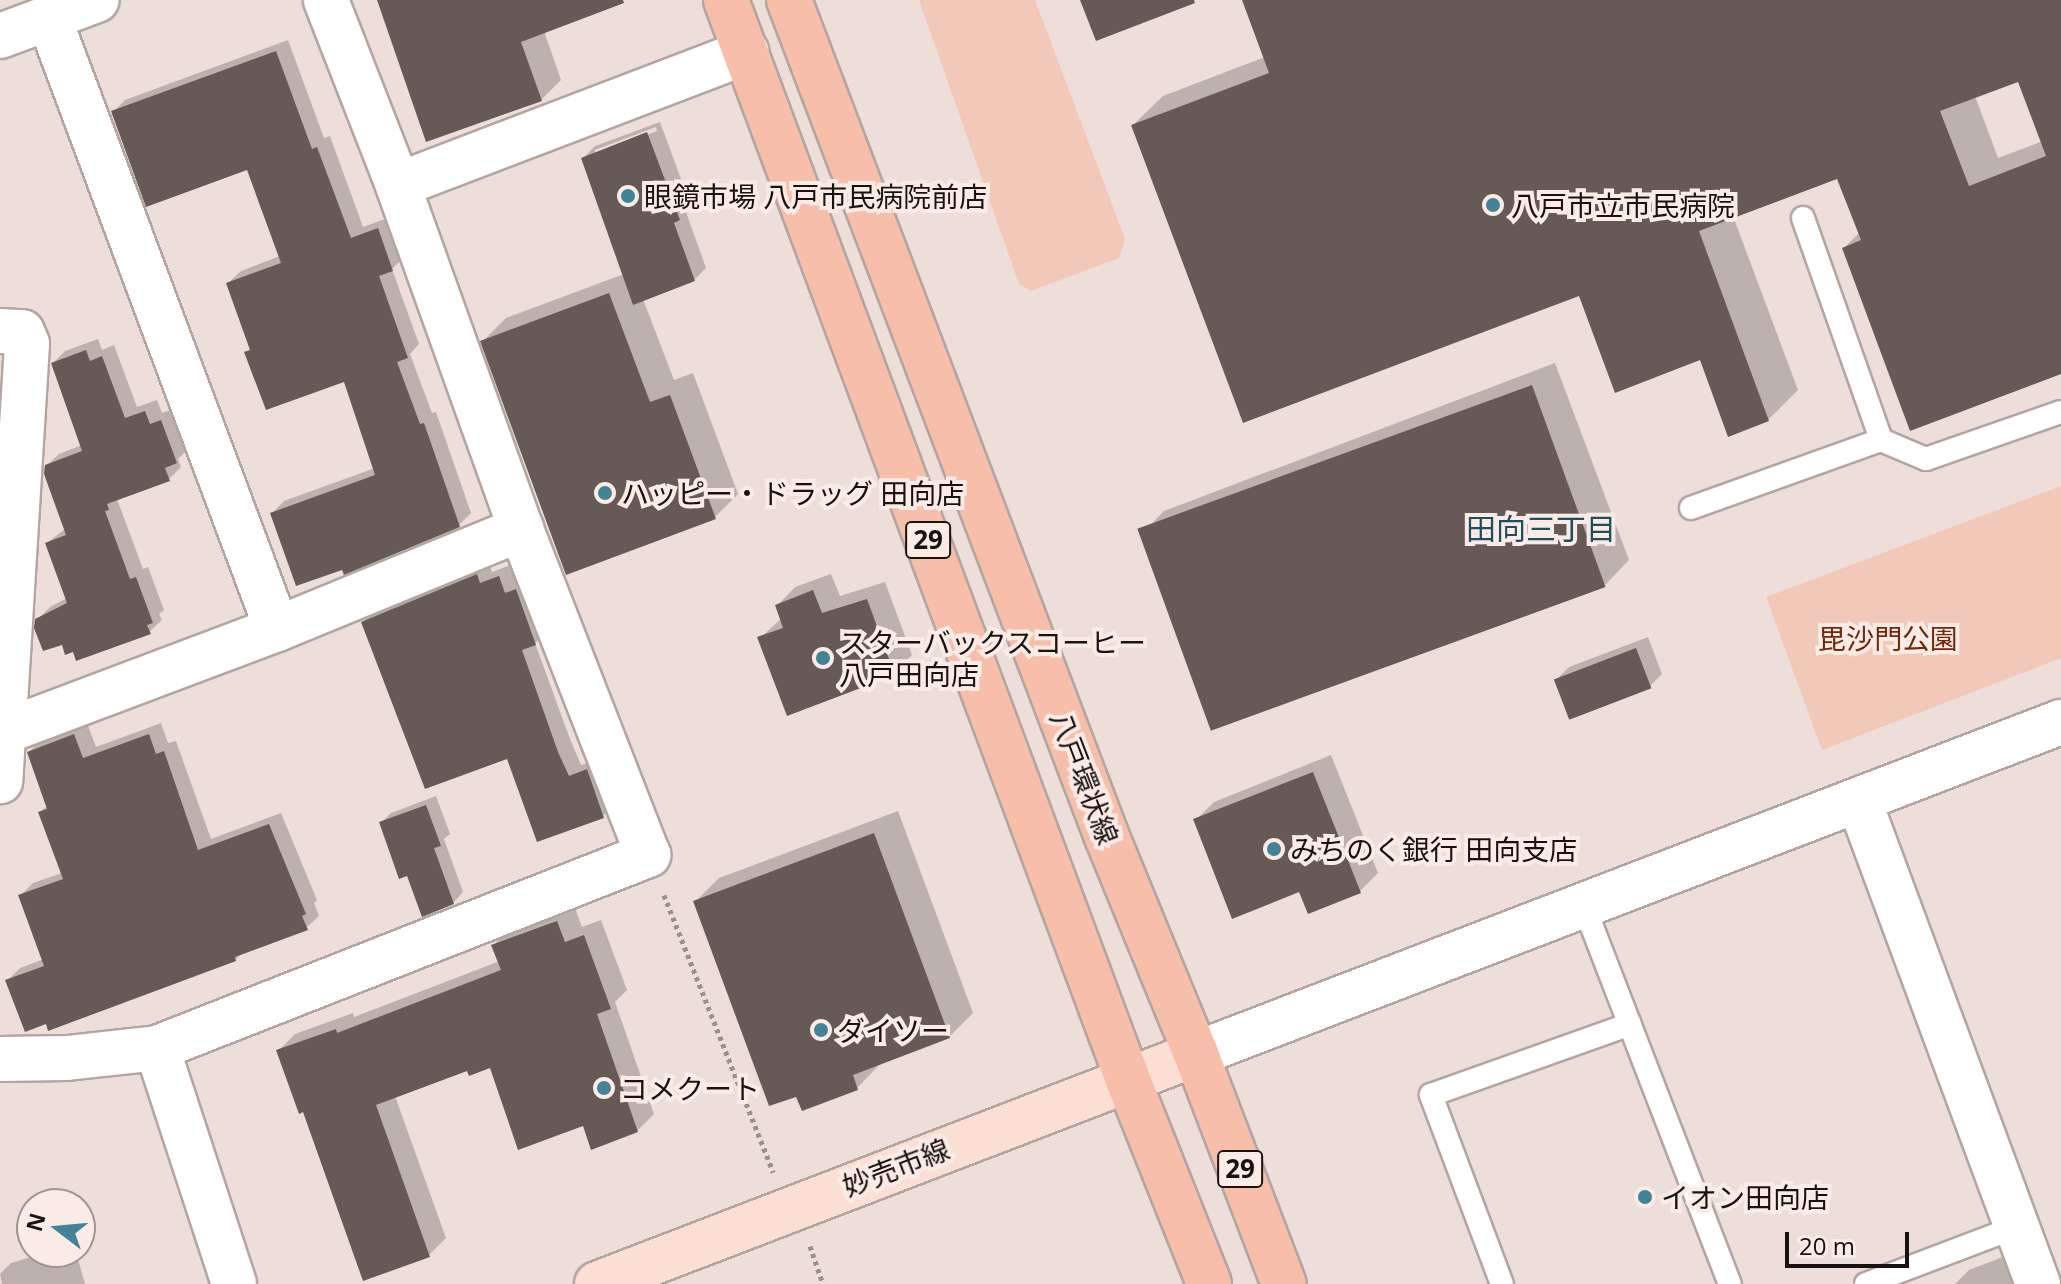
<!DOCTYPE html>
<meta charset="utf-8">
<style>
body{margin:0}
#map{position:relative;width:2061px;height:1284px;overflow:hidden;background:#edded9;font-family:"Open Sans","Noto Sans JP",sans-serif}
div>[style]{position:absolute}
.green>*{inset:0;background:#f2c8b9}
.shadow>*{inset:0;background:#0003}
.building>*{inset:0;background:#675a56;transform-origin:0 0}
.path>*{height:5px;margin-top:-2.5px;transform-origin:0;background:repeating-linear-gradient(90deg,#9a8f8b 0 4px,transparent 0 8px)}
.roads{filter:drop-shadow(2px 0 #b3a5a0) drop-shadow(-2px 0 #b3a5a0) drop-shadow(0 2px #b3a5a0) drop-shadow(0 -2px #b3a5a0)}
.service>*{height:22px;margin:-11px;padding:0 11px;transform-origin:11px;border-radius:11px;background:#fff}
.minor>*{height:44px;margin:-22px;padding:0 22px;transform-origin:22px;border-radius:22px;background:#fff}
.tertiary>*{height:44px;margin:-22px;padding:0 22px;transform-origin:22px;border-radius:22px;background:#fff}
.secondary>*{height:44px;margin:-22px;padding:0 22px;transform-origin:22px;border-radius:22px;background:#fbdfd5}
.primary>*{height:44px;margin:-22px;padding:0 22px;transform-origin:22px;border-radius:22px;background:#f7bfaa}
.dots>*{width:22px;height:22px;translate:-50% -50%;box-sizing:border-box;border:4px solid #faebe6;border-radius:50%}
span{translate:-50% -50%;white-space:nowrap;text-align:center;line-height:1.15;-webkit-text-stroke:8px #faebe6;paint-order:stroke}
.shield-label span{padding:2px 6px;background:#faebe6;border:2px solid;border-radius:6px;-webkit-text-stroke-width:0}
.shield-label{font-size:26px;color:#181311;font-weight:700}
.poi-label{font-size:28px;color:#181311}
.left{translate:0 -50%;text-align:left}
.park-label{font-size:28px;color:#712908}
.street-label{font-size:28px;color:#181311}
.neighbourhood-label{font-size:30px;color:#1c505f}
.north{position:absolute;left:16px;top:1188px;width:80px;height:80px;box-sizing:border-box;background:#faebe6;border:2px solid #a09591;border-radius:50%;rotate:286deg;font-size:22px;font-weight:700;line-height:32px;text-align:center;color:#181311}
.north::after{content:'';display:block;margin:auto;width:28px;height:36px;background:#438397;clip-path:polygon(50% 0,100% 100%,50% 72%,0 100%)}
.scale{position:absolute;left:1785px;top:1232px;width:124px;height:36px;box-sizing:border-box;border:4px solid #181311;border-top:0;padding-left:10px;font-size:24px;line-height:28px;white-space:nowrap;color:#181311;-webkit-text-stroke:6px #faebe6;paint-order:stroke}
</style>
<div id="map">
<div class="green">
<i style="clip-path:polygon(919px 0,1035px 0,1125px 239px,1119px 258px,1031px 291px,1019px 284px)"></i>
<i style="clip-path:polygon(2061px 486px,2061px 658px,1822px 750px,1766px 597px)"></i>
</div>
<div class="shadow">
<i style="clip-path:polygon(379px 0,614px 0,544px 31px,561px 80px,541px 100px)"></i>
<i style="clip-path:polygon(evenodd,1244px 0,2061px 0,2061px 372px,1844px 248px,1860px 232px,1838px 176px,1733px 216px,1798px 390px,1768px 420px,1701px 358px,1580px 293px,1133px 125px,1163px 96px,1265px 57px,1244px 0,2020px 80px,2043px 141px,1998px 158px,1975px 96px,2020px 80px)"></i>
<i style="clip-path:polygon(288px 40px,324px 138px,330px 136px,363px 227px,390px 217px,404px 257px,392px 269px,419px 344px,410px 354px,432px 413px,436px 412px,471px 513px,459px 525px,272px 513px,284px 501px,375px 468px,345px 379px,247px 352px,251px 348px,228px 283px,241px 271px,280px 256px,249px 167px,113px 112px,125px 100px)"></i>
<i style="clip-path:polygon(evenodd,660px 122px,691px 206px,686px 212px,706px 268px,694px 280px,643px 299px,674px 380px,693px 373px,738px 494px,715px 517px,483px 341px,506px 318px,624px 274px,583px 158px,595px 146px,660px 122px,656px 127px,657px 131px,595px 155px,595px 150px,656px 127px)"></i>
<i style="clip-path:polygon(98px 339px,102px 350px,114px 345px,137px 407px,157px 400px,162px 413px,173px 409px,188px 449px,178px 459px,181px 467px,169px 479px,117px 499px,143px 569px,148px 567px,164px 610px,159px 614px,162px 620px,149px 632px,74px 650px,37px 620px,50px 607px,67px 598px,47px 543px,66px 528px,46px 466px,59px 454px,82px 445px,53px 363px,65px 351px)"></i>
<i style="clip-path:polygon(1555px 363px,1629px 560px,1606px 584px,1141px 535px,1164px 511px)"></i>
<i style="clip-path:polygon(489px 563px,492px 572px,511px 565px,517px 582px,528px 578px,548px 631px,535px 643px,570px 739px,581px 765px,600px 759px,616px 804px,603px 816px,538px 840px,508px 756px,398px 719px,363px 622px,375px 610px)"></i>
<i style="clip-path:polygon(831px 574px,840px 596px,885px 582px,912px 655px,894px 673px,760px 638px,782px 618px,777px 606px,795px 587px)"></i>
<i style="clip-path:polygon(1648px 637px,1662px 674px,1650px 686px,1557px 679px,1569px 667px)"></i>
<i style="clip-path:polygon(87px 723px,96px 747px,161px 723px,168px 743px,176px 741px,211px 839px,281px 813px,317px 900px,314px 903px,319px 916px,306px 928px,243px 952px,235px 960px,47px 1022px,8px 980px,20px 968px,44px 959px,21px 895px,33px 883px,62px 873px,40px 812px,48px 805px,29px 752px,41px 740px)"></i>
<i style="clip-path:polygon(1331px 755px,1378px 873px,1360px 891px,1300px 890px,1196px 820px,1214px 802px)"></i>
<i style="clip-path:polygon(436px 796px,450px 834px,444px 839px,463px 892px,453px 903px,408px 874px,381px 823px,391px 813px)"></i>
<i style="clip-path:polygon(898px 811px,973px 1013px,949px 1037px,880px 1064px,857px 1088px,696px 901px,719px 878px)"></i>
<i style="clip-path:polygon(574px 905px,582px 927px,601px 920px,627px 990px,615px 1002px,654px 1114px,637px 1131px,584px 1124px,491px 1065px,468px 1069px,395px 1096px,446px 1238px,429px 1255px,305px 1110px,278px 1051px,295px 1034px,353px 1013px,354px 1017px,500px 961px,494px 945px,510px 928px)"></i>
<i style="clip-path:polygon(2026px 1248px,2040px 1284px,1955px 1284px,1969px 1270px)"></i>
<i style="clip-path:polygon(48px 1252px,76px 1252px,85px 1284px,2px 1284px,0 1274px,11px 1263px)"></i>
</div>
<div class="building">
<i style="clip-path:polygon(377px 0,623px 0,624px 3px,521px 42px,542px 101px,426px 142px)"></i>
<i style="clip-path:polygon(1080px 0,1194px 0,1195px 3px,1096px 41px)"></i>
<i style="clip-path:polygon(evenodd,1242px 0,2061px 0,2061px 374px,1910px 431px,1842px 248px,1861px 240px,1837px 179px,1699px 231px,1769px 421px,1728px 437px,1700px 360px,1615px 393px,1579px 296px,1243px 423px,1131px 125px,1269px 73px,1242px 0,2018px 82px,2046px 156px,1969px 186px,1940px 111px,2018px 82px)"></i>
<i style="clip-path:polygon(276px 51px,312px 149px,317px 147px,351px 238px,378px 228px,393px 271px,379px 276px,408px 358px,397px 362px,420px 424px,424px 423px,460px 527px,344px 575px,342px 570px,296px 586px,270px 513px,375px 475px,344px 382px,266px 410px,244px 352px,250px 350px,226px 283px,281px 263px,247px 170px,146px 207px,111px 111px)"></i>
<i style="clip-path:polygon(647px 132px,680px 220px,674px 223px,695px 281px,633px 305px,581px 158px)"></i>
<i style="clip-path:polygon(609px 293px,650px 402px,670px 395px,716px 519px,566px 575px,480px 341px)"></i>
<i style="clip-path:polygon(86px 350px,90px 361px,102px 356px,125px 418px,145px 411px,150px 424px,161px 420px,177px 463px,165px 468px,170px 481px,107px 504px,109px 510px,105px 511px,130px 579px,136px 577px,153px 623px,147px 625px,151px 634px,76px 661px,73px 652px,65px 655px,62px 645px,43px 651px,34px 628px,35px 619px,67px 603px,45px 543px,66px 535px,44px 474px,45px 465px,82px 451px,51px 363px)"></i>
<i style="left:1532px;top:385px;width:215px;height:420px;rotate:70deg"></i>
<i style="clip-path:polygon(477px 574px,480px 583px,499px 576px,505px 593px,516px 589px,536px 645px,522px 650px,558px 752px,569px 776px,587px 769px,604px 818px,537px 842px,507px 759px,425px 789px,361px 622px)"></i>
<i style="clip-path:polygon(813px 590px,822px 613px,867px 599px,895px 675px,787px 716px,757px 637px,783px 628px,775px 605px)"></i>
<i style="left:1636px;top:648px;width:43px;height:88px;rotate:69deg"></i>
<i style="clip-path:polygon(74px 734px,83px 758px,149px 734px,156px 754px,164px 751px,198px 850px,269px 824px,306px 914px,302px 916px,308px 930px,235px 957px,236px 961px,48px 1031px,46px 1024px,25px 1032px,5px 980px,44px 966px,18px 895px,63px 879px,38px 812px,47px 809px,27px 752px)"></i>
<i style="clip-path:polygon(1313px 772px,1361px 893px,1308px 914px,1299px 892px,1232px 919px,1193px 819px)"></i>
<i style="clip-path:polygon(426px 805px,441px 846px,434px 848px,454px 904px,422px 917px,407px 876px,399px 879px,379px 822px)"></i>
<i style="clip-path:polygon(874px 833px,950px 1038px,853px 1075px,858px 1090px,802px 1111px,796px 1097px,769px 1106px,693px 901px)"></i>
<i style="clip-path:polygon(557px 921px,565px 942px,584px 935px,611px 1009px,597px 1014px,638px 1132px,591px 1150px,583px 1126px,518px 1150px,490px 1068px,469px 1076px,467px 1071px,376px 1105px,430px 1257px,363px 1281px,303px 1112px,299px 1114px,276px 1050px,336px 1029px,337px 1033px,501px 970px,491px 945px)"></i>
</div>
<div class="path">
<i style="left:664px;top:895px;width:298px;rotate:68.5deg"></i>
<i style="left:810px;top:1246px;width:40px;rotate:71.1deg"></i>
</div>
<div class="roads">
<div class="service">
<i style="left:1803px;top:218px;width:235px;rotate:70.6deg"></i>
<i style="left:1881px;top:440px;width:49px;rotate:22.9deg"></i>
<i style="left:1926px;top:459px;width:143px;rotate:-19.2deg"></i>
<i style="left:1691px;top:508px;width:202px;rotate:-19.7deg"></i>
<i style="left:1584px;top:906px;width:405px;rotate:68.9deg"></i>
<i style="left:1502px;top:1284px;width:202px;rotate:-110.6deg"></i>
<i style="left:1431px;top:1095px;width:211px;rotate:-19.6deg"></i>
<i style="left:1866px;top:1284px;width:160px;rotate:-20.8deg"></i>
</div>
<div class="minor">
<i style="left:49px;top:18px;width:652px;rotate:69.54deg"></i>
<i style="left:0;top:36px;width:103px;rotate:-20.4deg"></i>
<i style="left:398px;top:185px;width:373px;rotate:-20.9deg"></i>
<i style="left:0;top:331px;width:22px;rotate:3deg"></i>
<i style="left:22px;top:332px;width:13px;rotate:67deg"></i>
<i style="left:27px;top:344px;width:438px;rotate:93.5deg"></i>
<i style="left:3px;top:732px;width:293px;rotate:-20.6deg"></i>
<i style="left:277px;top:629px;width:264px;rotate:-22.3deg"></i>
<i style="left:1859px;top:801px;width:515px;rotate:69.67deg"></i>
<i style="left:157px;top:1048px;width:248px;rotate:71.9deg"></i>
<i style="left:0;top:1059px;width:67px;rotate:-0.9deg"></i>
<i style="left:67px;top:1058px;width:91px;rotate:-6.3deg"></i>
<i style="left:157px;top:1048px;width:528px;rotate:-21.46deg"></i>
<i style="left:648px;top:855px;width:350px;rotate:-111.3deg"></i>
<i style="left:521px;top:529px;width:365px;rotate:-109.7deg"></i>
<i style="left:398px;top:185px;width:199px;rotate:-111.3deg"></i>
</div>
<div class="tertiary">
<i style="left:1196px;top:1054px;width:927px;rotate:-21deg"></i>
</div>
<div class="secondary">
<i style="left:597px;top:1284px;width:642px;rotate:-21.01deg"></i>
</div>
<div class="primary">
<i style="left:726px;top:0;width:1152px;rotate:69.58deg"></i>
<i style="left:1128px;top:1080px;width:219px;rotate:68.3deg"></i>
<i style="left:789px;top:0;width:895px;rotate:69.2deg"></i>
<i style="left:1107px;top:837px;width:235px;rotate:67.7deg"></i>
<i style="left:1196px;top:1054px;width:246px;rotate:69.1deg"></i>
</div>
</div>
<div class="dots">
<i style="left:628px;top:196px;background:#438397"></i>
<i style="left:1493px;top:205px;background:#438397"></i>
<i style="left:605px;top:493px;background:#438397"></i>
<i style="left:823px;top:658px;background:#438397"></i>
<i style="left:1274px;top:849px;background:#438397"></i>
<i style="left:821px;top:1030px;background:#438397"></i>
<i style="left:604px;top:1088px;background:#438397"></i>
<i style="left:1645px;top:1197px;background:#438397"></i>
</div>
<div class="shield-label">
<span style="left:928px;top:540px">29</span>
<span style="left:1240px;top:1169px">29</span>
</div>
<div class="poi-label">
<span class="left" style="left:644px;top:196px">眼鏡市場 八戸市民病院前店</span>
<span class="left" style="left:1511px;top:205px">八戸市立市民病院</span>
<span class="left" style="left:621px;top:493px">ハッピー・ドラッグ 田向店</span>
<span class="left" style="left:839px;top:658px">スターバックスコーヒー<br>八戸田向店</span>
<span class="left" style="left:1290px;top:849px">みちのく銀行 田向支店</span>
<span class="left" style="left:837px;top:1030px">ダイソー</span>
<span class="left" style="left:620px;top:1088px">コメクート</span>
<span class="left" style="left:1661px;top:1197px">イオン田向店</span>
</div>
<div class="park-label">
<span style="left:1888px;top:638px">毘沙門公園</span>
</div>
<div class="street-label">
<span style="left:1085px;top:778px;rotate:69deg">八戸環状線</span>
<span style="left:896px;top:1167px;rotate:-21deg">妙売市線</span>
</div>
<div class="neighbourhood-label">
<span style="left:1541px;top:529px">田向三丁目</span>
</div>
<div class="north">N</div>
<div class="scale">20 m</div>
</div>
